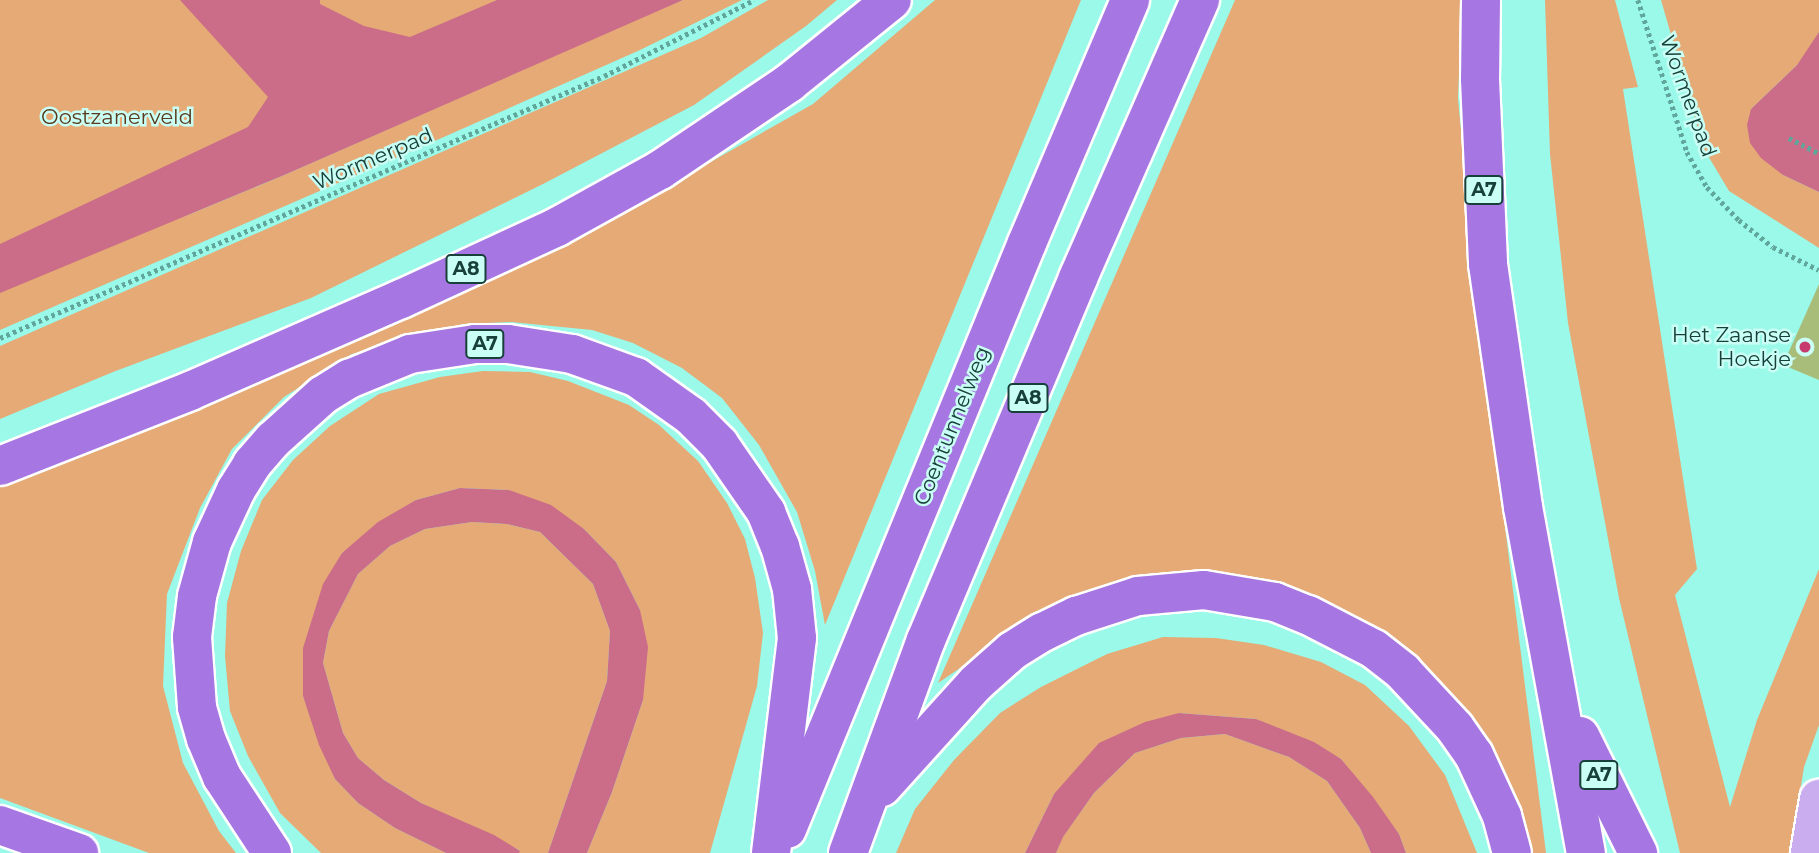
<!DOCTYPE html>
<style>
body{margin:0}
#map{position:relative;width:1819px;height:853px;overflow:hidden;background:#9bf9e9;font-family:Montserrat,sans-serif}
div>[style]{position:absolute}
.green>*{inset:0;background:#e5aa76}
.water>*{inset:0;background:#cb6c88}
.building>*{inset:0;background:#a9bd7a}
.path>*{height:4.5px;margin-top:-2.25px;transform-origin:0;background:repeating-linear-gradient(90deg,#60a69a 0 3.5px,transparent 0 7px)}
.roads{filter:drop-shadow(2px 0 #fff) drop-shadow(-2px 0 #fff) drop-shadow(0 2px #fff) drop-shadow(0 -2px #fff)}
.major>*{height:38px;margin:-19px;padding:0 19px;transform-origin:19px;border-radius:19px;background:#caadee}
.highway>*{height:38px;margin:-19px;padding:0 19px;transform-origin:19px;border-radius:19px;background:#a677e3}
.dots>*{width:19px;height:19px;translate:-50% -50%;box-sizing:border-box;border:4px solid #c9fff4;border-radius:50%}
span{translate:-50% -50%;white-space:nowrap;text-align:center;line-height:1.15;-webkit-text-stroke:5px #c9fff4;paint-order:stroke}
.shield-label span{padding:2px 5px;background:#c9fff4;border:2px solid;border-radius:5px;-webkit-text-stroke-width:0}
.shield-label{font-size:19px;color:#18403a;font-weight:700}
.street-label{font-size:21px;color:#18403a}
.park-label{font-size:21px;color:#593a1d}
.poi-label{font-size:21px;color:#18403a}
.right{translate:-100% -50%;text-align:right}
</style>
<div id="map">
<div class="green">
<i style="clip-path:polygon(evenodd,0 0,674px 0,634px 20px,683px 0,742px 0,640px 50px,437px 140px,0 330px,0 0,574px 47px,282px 176px,174px 221px,574px 47px)"></i>
<i style="clip-path:polygon(768px 0,837px 0,806px 26px,694px 105px,543px 184px,311px 298px,113px 372px,0 419px,0 346px,701px 38px)"></i>
<i style="clip-path:polygon(935px 0,1081px 0,825px 625px,815px 571px,797px 512px,759px 445px,722px 398px,682px 368px,633px 343px,592px 330px,511px 322px,463px 324px,352px 354px,284px 397px,232px 449px,200px 508px,167px 594px,163px 686px,183px 763px,219px 831px,236px 853px,149px 853px,0 798px,0 480px,668px 186px,813px 104px)"></i>
<i style="clip-path:polygon(1235px 0,1462px 0,1458px 98px,1477px 304px,1546px 853px,1527px 853px,1436px 689px,1215px 581px,1000px 641px,938px 683px)"></i>
<i style="clip-path:polygon(1545px 0,1615px 0,1638px 87px,1623px 89px,1697px 569px,1675px 595px,1730px 807px,1757px 720px,1819px 569px,1819px 725px,1804px 767px,1790px 853px,1680px 853px,1619px 598px,1568px 323px,1550px 154px)"></i>
<i style="clip-path:polygon(1661px 0,1819px 0,1819px 32px,1813px 44px,1797px 65px,1751px 109px,1783px 175px,1819px 192px,1819px 248px,1729px 191px,1704px 149px)"></i>
<i style="clip-path:polygon(483px 371px,530px 372px,568px 381px,629px 405px,659px 425px,698px 461px,727px 503px,745px 539px,755px 578px,763px 633px,757px 686px,710px 853px,587px 853px,612px 792px,643px 700px,640px 610px,616px 562px,584px 529px,509px 490px,460px 488px,416px 500px,342px 553px,303px 696px,335px 779px,358px 803px,395px 828px,446px 853px,321px 853px,280px 813px,248px 756px,230px 711px,225px 656px,227px 603px,241px 551px,262px 500px,293px 460px,330px 426px,379px 394px,440px 377px)"></i>
<i style="clip-path:polygon(472px 522px,507px 524px,540px 532px,593px 584px,610px 631px,607px 681px,548px 853px,519px 853px,519px 850px,421px 803px,384px 780px,358px 758px,343px 733px,323px 663px,329px 631px,358px 574px,390px 546px,425px 529px)"></i>
<i style="clip-path:polygon(1163px 637px,1216px 638px,1264px 645px,1321px 662px,1365px 685px,1409px 726px,1445px 775px,1477px 853px,1406px 853px,1399px 834px,1341px 759px,1256px 719px,1179px 713px,1054px 794px,1025px 853px,896px 853px,915px 809px,954px 760px,1000px 713px,1041px 687px,1107px 654px)"></i>
<i style="clip-path:polygon(1225px 734px,1289px 757px,1327px 781px,1360px 828px,1371px 853px,1056px 853px,1062px 838px,1094px 793px,1135px 753px,1181px 738px)"></i>
</div>
<div class="water">
<i style="clip-path:polygon(180px 0,320px 0,320px 4px,364px 26px,410px 37px,497px 0,683px 0,282px 176px,0 293px,0 244px,248px 127px,268px 97px)"></i>
<i style="clip-path:polygon(1819px 32px,1819px 192px,1783px 175px,1761px 158px,1750px 143px,1747px 125px,1751px 109px,1797px 65px)"></i>
<i style="clip-path:polygon(460px 488px,509px 490px,551px 505px,584px 529px,616px 562px,640px 610px,648px 647px,643px 700px,612px 792px,587px 853px,548px 853px,607px 681px,610px 631px,593px 584px,540px 532px,507px 524px,472px 522px,425px 529px,390px 546px,358px 574px,329px 631px,323px 663px,343px 733px,358px 758px,384px 780px,421px 803px,494px 835px,520px 851px,519px 853px,446px 853px,395px 828px,358px 803px,335px 779px,319px 745px,303px 696px,303px 648px,323px 584px,342px 553px,378px 522px,416px 500px)"></i>
<i style="clip-path:polygon(1179px 713px,1256px 719px,1314px 742px,1341px 759px,1373px 797px,1399px 834px,1406px 853px,1371px 853px,1360px 828px,1327px 781px,1289px 757px,1225px 734px,1181px 738px,1135px 753px,1094px 793px,1063px 837px,1056px 853px,1025px 853px,1054px 794px,1099px 743px,1145px 722px)"></i>
</div>
<div class="building">
<i style="clip-path:polygon(1819px 284px,1819px 380px,1783px 365px)"></i>
</div>
<div class="path">
<i style="left:1638px;top:0;width:160px;rotate:72.1deg"></i>
<i style="left:1687px;top:152px;width:40px;rotate:60.3deg"></i>
<i style="left:1707px;top:187px;width:46px;rotate:45.9deg"></i>
<i style="left:1739px;top:220px;width:43px;rotate:38.5deg"></i>
<i style="left:1773px;top:247px;width:51px;rotate:26.6deg"></i>
<i style="left:1789px;top:138px;width:34px;rotate:27deg"></i>
<i style="left:0;top:338px;width:658px;rotate:-23.45deg"></i>
<i style="left:604px;top:76px;width:168px;rotate:-26.9deg"></i>
</div>
<div class="roads">
<div class="major">
<i style="left:1810px;top:853px;width:55px;rotate:-80.5deg"></i>
</div>
<div class="highway">
<i style="left:1481px;top:0;width:79px;rotate:90.7deg"></i>
<i style="left:1480px;top:79px;width:185px;rotate:87.5deg"></i>
<i style="left:1488px;top:264px;width:246px;rotate:81.8deg"></i>
<i style="left:1523px;top:507px;width:352px;rotate:79.7deg"></i>
<i style="left:0;top:466px;width:204px;rotate:-21.5deg"></i>
<i style="left:190px;top:391px;width:230px;rotate:-23.6deg"></i>
<i style="left:401px;top:299px;width:172px;rotate:-24.8deg"></i>
<i style="left:557px;top:227px;width:118px;rotate:-29deg"></i>
<i style="left:660px;top:170px;width:156px;rotate:-34deg"></i>
<i style="left:789px;top:83px;width:132px;rotate:-38.9deg"></i>
<i style="left:1580px;top:736px;width:131px;rotate:63.6deg"></i>
<i style="left:882px;top:787px;width:140px;rotate:-47.9deg"></i>
<i style="left:976px;top:683px;width:48px;rotate:-41.6deg"></i>
<i style="left:1012px;top:651px;width:36px;rotate:-32deg"></i>
<i style="left:1043px;top:632px;width:37px;rotate:-26deg"></i>
<i style="left:1076px;top:616px;width:65px;rotate:-17.9deg"></i>
<i style="left:1138px;top:596px;width:66px;rotate:-5.2deg"></i>
<i style="left:1204px;top:590px;width:72px;rotate:9.6deg"></i>
<i style="left:1275px;top:602px;width:35px;rotate:22deg"></i>
<i style="left:1308px;top:615px;width:74px;rotate:27.3deg"></i>
<i style="left:1374px;top:649px;width:37px;rotate:38deg"></i>
<i style="left:1403px;top:672px;width:76px;rotate:47.1deg"></i>
<i style="left:1455px;top:728px;width:33px;rotate:55deg"></i>
<i style="left:1474px;top:755px;width:67px;rotate:65.3deg"></i>
<i style="left:1502px;top:816px;width:38px;rotate:75deg"></i>
<i style="left:0;top:825px;width:84px;rotate:19.5deg"></i>
<i style="left:787px;top:829px;width:633px;rotate:-67.73deg"></i>
<i style="left:1027px;top:243px;width:264px;rotate:-67deg"></i>
<i style="left:272px;top:853px;width:91px;rotate:-123.3deg"></i>
<i style="left:222px;top:777px;width:41px;rotate:-112.8deg"></i>
<i style="left:206px;top:739px;width:33px;rotate:-106deg"></i>
<i style="left:197px;top:707px;width:70px;rotate:-94.1deg"></i>
<i style="left:192px;top:637px;width:41px;rotate:-83deg"></i>
<i style="left:197px;top:596px;width:56px;rotate:-74.5deg"></i>
<i style="left:212px;top:542px;width:57px;rotate:-65.2deg"></i>
<i style="left:236px;top:490px;width:31px;rotate:-58deg"></i>
<i style="left:252px;top:464px;width:32px;rotate:-49deg"></i>
<i style="left:273px;top:440px;width:67px;rotate:-42deg"></i>
<i style="left:323px;top:395px;width:31px;rotate:-32deg"></i>
<i style="left:349px;top:379px;width:66px;rotate:-22.3deg"></i>
<i style="left:410px;top:354px;width:66px;rotate:-8.7deg"></i>
<i style="left:475px;top:344px;width:33px"></i>
<i style="left:508px;top:344px;width:65px;rotate:8.9deg"></i>
<i style="left:572px;top:354px;width:68px;rotate:19.8deg"></i>
<i style="left:636px;top:377px;width:67px;rotate:35.3deg"></i>
<i style="left:691px;top:416px;width:40px;rotate:45deg"></i>
<i style="left:719px;top:444px;width:83px;rotate:55.3deg"></i>
<i style="left:766px;top:512px;width:37px;rotate:68deg"></i>
<i style="left:780px;top:546px;width:45px;rotate:74.4deg"></i>
<i style="left:792px;top:589px;width:49px;rotate:84.2deg"></i>
<i style="left:797px;top:638px;width:217px;rotate:96.9deg"></i>
<i style="left:848px;top:853px;width:227px;rotate:-69.9deg"></i>
<i style="left:926px;top:640px;width:393px;rotate:-67.2deg"></i>
<i style="left:1078px;top:278px;width:304px;rotate:-66.3deg"></i>
</div>
</div>
<div class="dots">
<i style="left:1805px;top:347px;background:#c73b6f"></i>
</div>
<div class="shield-label">
<span style="left:1484px;top:190px">A7</span>
<span style="left:466px;top:269px">A8</span>
<span style="left:485px;top:344px">A7</span>
<span style="left:1028px;top:398px">A8</span>
<span style="left:1599px;top:775px">A7</span>
</div>
<div class="street-label">
<span style="left:1688px;top:96px;rotate:70deg">Wormerpad</span>
<span style="left:373px;top:159px;rotate:-23deg">Wormerpad</span>
<span style="left:952px;top:426px;rotate:-68deg">Coentunnelweg</span>
</div>
<div class="park-label">
<span style="left:117px;top:117px">Oostzanerveld</span>
</div>
<div class="poi-label">
<span class="right" style="left:1791px;top:347px">Het Zaanse<br>Hoekje</span>
</div>
</div>
